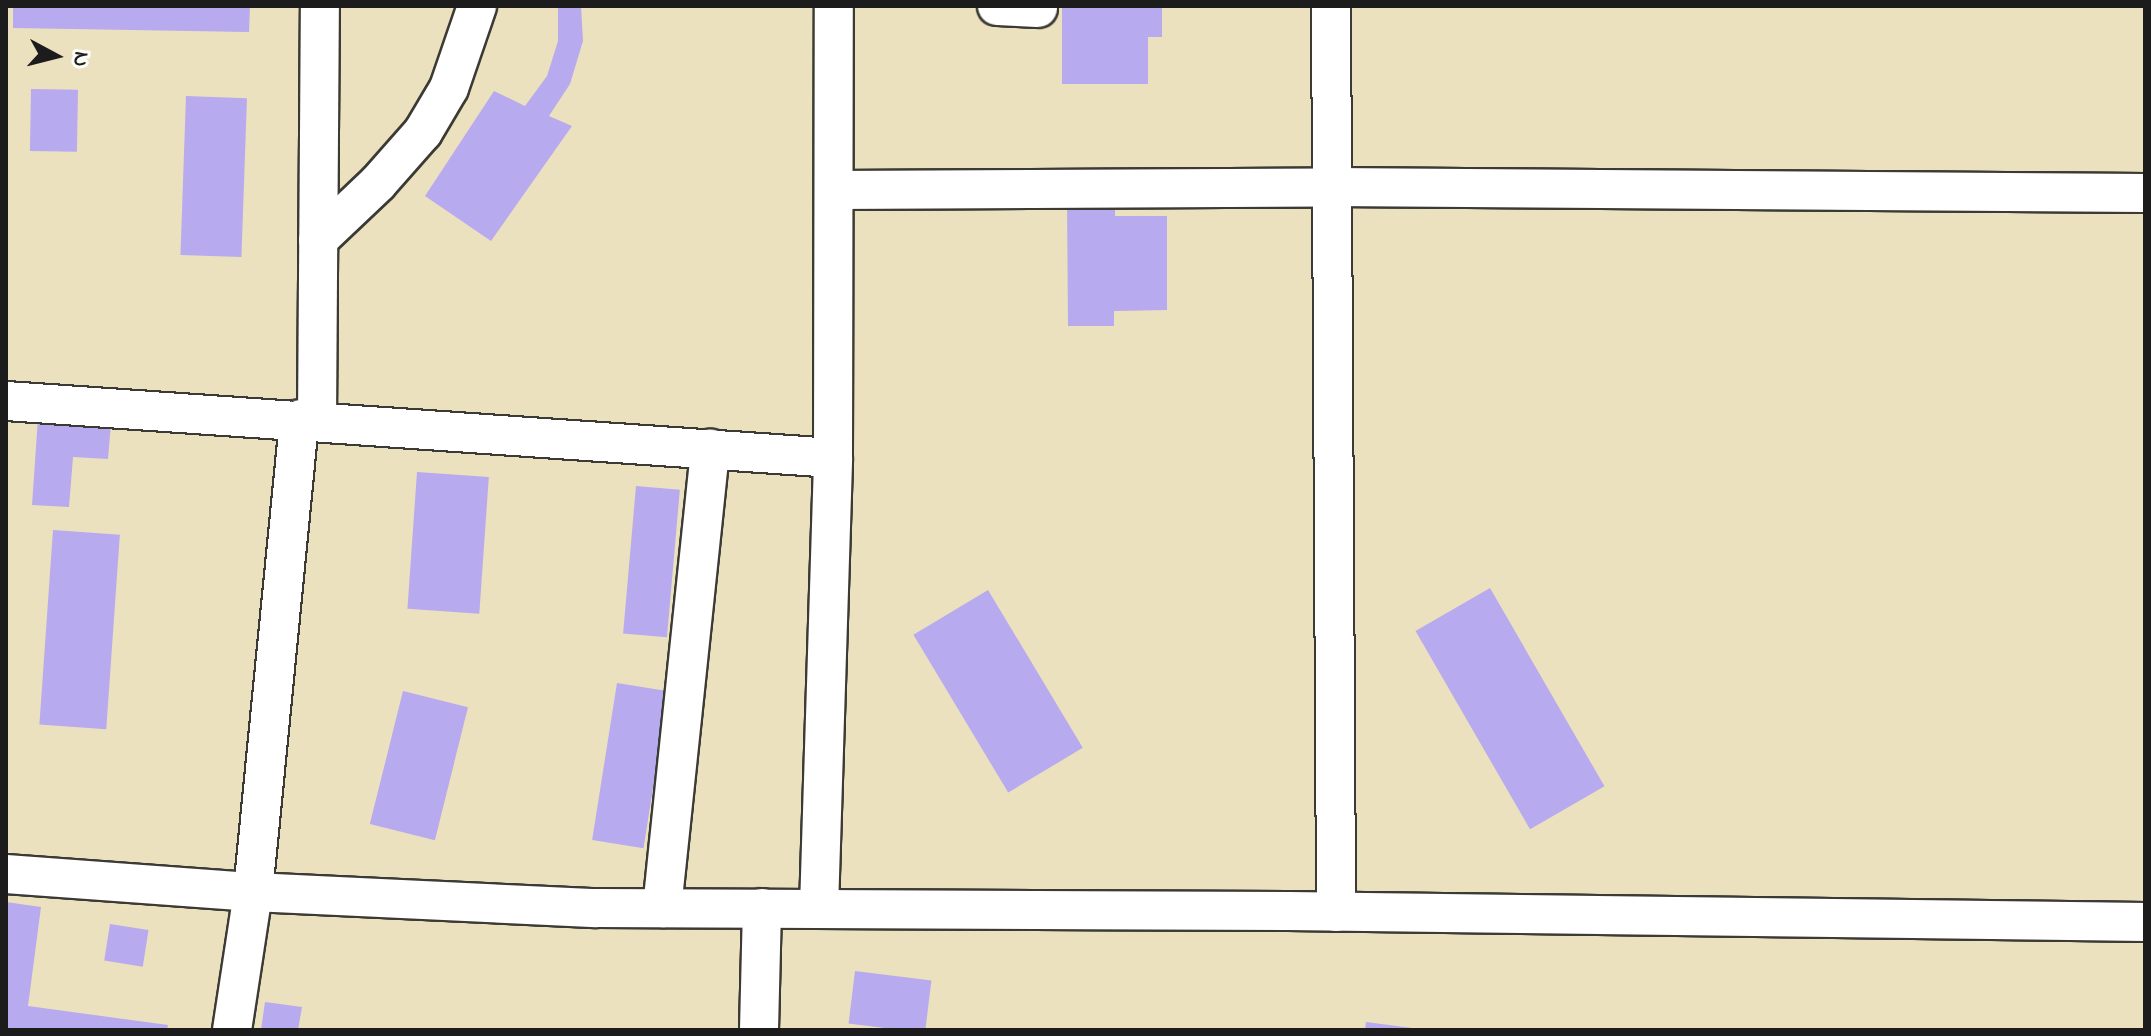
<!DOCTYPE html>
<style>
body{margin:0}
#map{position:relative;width:2151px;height:1036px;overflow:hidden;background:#ebe1bf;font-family:"Indie Flower",sans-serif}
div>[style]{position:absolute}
.building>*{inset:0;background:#b7aaee;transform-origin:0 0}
.roads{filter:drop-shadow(2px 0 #3b3a34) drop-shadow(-2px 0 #3b3a34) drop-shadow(0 2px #3b3a34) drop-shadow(0 -2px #3b3a34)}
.minor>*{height:38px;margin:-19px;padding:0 19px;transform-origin:19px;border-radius:19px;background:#fff}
span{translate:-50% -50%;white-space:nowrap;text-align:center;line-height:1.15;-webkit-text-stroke:7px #fdfcf7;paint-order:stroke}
.frame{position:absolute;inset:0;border:8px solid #1c1c1c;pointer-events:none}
.north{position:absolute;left:16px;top:16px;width:80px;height:80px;-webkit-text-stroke:6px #fdfcf7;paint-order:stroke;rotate:97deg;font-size:22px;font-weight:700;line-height:32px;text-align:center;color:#1c1c1c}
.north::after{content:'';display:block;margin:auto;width:28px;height:36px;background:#1c1c1c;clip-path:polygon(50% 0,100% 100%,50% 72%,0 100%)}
</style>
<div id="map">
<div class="building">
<i style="clip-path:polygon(13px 6px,250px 6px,249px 32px,13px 28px)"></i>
<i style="clip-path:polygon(558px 6px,581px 6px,583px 41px,570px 84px,549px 116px,572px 126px,491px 241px,425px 196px,494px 91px,525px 106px,547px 76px,558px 41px)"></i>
<i style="clip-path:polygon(1062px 6px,1162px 6px,1162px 37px,1148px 37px,1148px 84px,1062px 84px)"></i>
<i style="left:31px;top:89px;width:47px;height:62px;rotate:1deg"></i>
<i style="left:186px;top:96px;width:61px;height:159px;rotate:2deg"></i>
<i style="clip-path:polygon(1067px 198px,1115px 198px,1115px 216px,1167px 216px,1167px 310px,1114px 311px,1114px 326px,1068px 326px)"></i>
<i style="clip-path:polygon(38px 418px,111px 423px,108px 459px,73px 457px,69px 507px,32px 505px)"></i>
<i style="left:417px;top:472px;width:72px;height:137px;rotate:4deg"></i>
<i style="left:636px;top:486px;width:44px;height:148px;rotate:5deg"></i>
<i style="left:53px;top:530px;width:67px;height:195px;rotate:4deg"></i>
<i style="left:1490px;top:588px;width:229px;height:86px;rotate:60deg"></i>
<i style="left:988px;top:590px;width:184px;height:87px;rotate:59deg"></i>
<i style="left:617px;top:683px;width:52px;height:159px;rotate:9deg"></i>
<i style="left:403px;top:691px;width:67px;height:137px;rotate:14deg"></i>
<i style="clip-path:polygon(6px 902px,41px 907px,28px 1006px,168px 1025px,167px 1030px,6px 1030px)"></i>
<i style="left:110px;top:924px;width:39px;height:37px;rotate:9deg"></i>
<i style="left:855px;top:971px;width:77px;height:53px;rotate:7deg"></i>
<i style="clip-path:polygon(265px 1002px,302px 1007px,298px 1030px,261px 1030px)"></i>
<i style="clip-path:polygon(1366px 1022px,1412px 1028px,1412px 1030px,1365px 1030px)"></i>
</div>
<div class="roads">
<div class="minor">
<i style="left:997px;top:6px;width:41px;rotate:2.8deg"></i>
<i style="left:1331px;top:6px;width:906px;rotate:89.68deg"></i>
<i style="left:834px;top:190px;width:498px;rotate:-0.3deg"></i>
<i style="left:1332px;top:187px;width:813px;rotate:0.42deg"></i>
<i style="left:318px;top:240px;width:83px;rotate:-43.5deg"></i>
<i style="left:378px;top:183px;width:68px;rotate:-48.6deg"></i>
<i style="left:423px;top:132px;width:51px;rotate:-59.4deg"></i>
<i style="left:449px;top:88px;width:87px;rotate:-71.1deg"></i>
<i style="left:6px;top:401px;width:829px;rotate:3.94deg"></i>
<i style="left:317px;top:420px;width:414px;rotate:-89.6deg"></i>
<i style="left:6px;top:874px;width:248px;rotate:4.2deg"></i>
<i style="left:253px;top:892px;width:344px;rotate:2.7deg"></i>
<i style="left:597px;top:908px;width:691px;rotate:0.25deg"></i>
<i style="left:1288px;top:911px;width:857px;rotate:0.74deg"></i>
<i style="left:662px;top:908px;width:462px;rotate:-84deg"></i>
<i style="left:819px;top:908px;width:450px;rotate:-88.2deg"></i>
<i style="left:833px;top:458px;width:452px;rotate:-89.9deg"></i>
<i style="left:232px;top:1030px;width:140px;rotate:-81.3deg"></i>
<i style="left:253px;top:892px;width:475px;rotate:-84.4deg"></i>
<i style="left:759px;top:1030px;width:122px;rotate:-88.6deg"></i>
</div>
</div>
<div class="frame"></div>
<div class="north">N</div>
</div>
